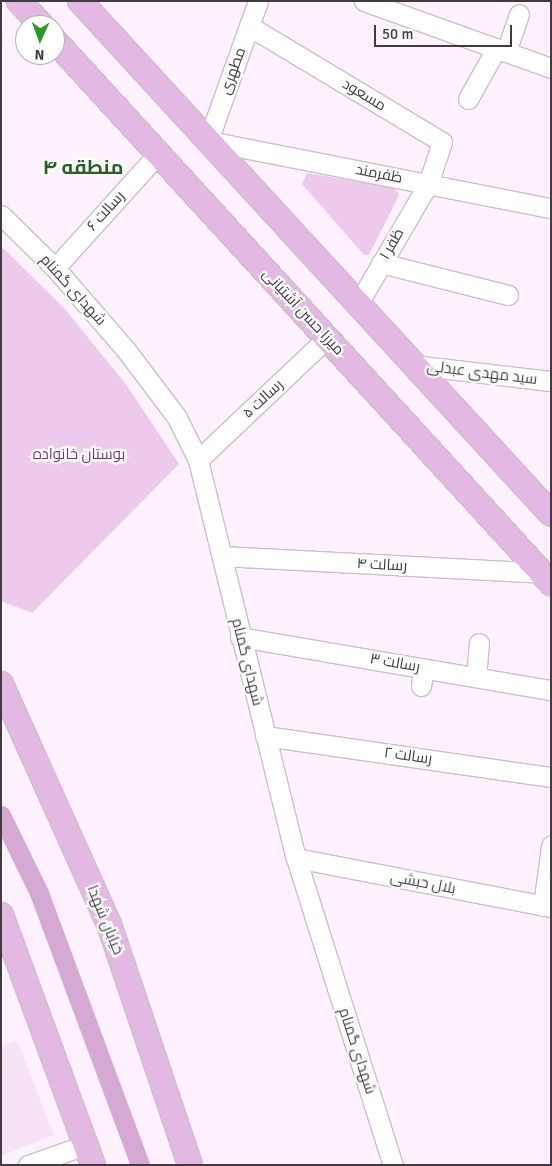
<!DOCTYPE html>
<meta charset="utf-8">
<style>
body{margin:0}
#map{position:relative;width:552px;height:1166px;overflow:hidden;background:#fff2fe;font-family:Signika,Cairo,sans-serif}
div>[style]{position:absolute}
.built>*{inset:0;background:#f7e2f6}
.green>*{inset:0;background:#edc9ec}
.canal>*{height:19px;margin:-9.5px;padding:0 9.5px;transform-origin:9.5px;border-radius:9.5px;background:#d5a9d3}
.roads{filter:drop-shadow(1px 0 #cdbecc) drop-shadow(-1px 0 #cdbecc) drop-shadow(0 1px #cdbecc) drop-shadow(0 -1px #cdbecc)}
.minor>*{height:19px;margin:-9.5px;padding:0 9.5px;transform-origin:9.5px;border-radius:9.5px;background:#fff}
.major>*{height:24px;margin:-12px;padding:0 12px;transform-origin:12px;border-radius:12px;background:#e3b8e2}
span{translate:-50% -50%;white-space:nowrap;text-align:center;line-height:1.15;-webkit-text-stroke:4.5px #fff;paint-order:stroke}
.street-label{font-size:15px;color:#413b41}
.park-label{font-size:15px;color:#713b71}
.district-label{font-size:20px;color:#2b5d27;font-weight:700}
.frame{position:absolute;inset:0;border:2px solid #413b41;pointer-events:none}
.north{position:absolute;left:15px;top:15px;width:50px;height:50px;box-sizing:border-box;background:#fff;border:1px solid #b3b1b3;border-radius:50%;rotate:182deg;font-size:14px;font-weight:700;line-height:20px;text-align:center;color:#413b41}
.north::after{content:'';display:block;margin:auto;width:18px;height:22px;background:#2b9925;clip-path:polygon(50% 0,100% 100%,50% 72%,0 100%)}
.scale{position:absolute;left:374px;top:25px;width:138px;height:22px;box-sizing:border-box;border:2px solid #413b41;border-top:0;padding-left:6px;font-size:15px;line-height:18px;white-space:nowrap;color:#413b41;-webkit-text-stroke:4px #fff;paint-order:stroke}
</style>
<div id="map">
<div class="built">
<i style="clip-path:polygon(17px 1040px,54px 1135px,1px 1156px,1px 1046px)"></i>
</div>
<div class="green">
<i style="clip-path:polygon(307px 173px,395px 188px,399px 195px,369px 255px,364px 255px,302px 184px)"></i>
<i style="clip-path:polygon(1px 246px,64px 308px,125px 383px,179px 464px,32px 613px,1px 601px)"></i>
</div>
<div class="canal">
<i style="left:1px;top:815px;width:87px;rotate:64deg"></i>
<i style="left:39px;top:893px;width:290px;rotate:69.6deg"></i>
</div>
<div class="roads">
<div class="minor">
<i style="left:258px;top:1px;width:149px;rotate:109.7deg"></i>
<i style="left:208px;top:141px;width:349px;rotate:11.1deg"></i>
<i style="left:364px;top:1px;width:199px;rotate:19.7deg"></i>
<i style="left:249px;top:26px;width:225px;rotate:31deg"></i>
<i style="left:442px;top:142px;width:44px;rotate:108.4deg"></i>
<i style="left:428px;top:184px;width:139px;rotate:120.3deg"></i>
<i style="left:506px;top:52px;width:40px;rotate:-71.1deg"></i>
<i style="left:468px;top:99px;width:57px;rotate:-60.8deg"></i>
<i style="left:1px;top:215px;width:76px;rotate:44.5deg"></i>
<i style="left:55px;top:268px;width:108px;rotate:49.1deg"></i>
<i style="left:126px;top:350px;width:83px;rotate:52.9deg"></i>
<i style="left:176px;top:416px;width:49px;rotate:63.4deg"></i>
<i style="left:198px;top:460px;width:410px;rotate:76.2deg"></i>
<i style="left:296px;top:858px;width:322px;rotate:72.5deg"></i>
<i style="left:381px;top:263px;width:131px;rotate:14.1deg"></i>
<i style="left:55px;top:268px;width:154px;rotate:-47.9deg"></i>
<i style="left:414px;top:365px;width:138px;rotate:6.7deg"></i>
<i style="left:198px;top:460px;width:178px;rotate:-43.4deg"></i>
<i style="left:222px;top:556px;width:320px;rotate:3deg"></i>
<i style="left:240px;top:637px;width:315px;rotate:9.7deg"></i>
<i style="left:476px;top:677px;width:34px;rotate:-85deg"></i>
<i style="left:421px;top:686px;width:18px;rotate:-81deg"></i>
<i style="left:265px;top:736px;width:289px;rotate:8.2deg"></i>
<i style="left:296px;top:858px;width:260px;rotate:10.9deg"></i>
<i style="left:543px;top:906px;width:61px;rotate:-82.4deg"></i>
<i style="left:28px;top:1165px;width:60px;rotate:-19.3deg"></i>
</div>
<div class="major">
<i style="left:19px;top:1px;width:33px;rotate:47deg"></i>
<i style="left:80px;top:1px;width:696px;rotate:47.44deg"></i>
<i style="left:55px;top:41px;width:735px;rotate:47.54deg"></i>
<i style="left:1px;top:684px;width:263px;rotate:65.8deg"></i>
<i style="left:109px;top:924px;width:254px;rotate:71.4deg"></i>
<i style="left:1px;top:915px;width:266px;rotate:69.8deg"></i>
</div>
</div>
<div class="street-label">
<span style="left:233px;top:71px;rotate:-70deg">مطهری</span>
<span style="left:364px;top:95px;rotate:31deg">مسعود</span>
<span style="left:379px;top:174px;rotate:11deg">ظفرمند</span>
<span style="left:106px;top:211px;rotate:-48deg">رسالت ۶</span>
<span style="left:392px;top:244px;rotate:-60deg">ظفر ۱</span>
<span style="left:73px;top:290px;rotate:48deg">شهدای گمنام</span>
<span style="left:303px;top:312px;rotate:47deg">میرزا حسن آشتیانی</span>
<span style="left:482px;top:373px;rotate:7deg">سید مهدی عبدلی</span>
<span style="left:263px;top:399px;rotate:-43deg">رسالت ۵</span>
<span style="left:382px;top:565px;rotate:3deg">رسالت ۴</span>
<span style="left:247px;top:662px;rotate:76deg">شهدای گمنام</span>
<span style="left:395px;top:663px;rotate:10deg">رسالت ۳</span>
<span style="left:408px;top:756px;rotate:8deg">رسالت ۲</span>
<span style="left:423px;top:883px;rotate:11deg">بلال حبشی</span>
<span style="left:105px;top:920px;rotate:68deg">خیابان شهدا</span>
<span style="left:357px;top:1051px;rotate:72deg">شهدای گمنام</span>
</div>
<div class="park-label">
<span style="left:79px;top:455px">بوستان خانواده</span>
</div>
<div class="district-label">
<span style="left:83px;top:167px">منطقه ۴</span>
</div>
<div class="frame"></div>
<div class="north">N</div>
<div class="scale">50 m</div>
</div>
